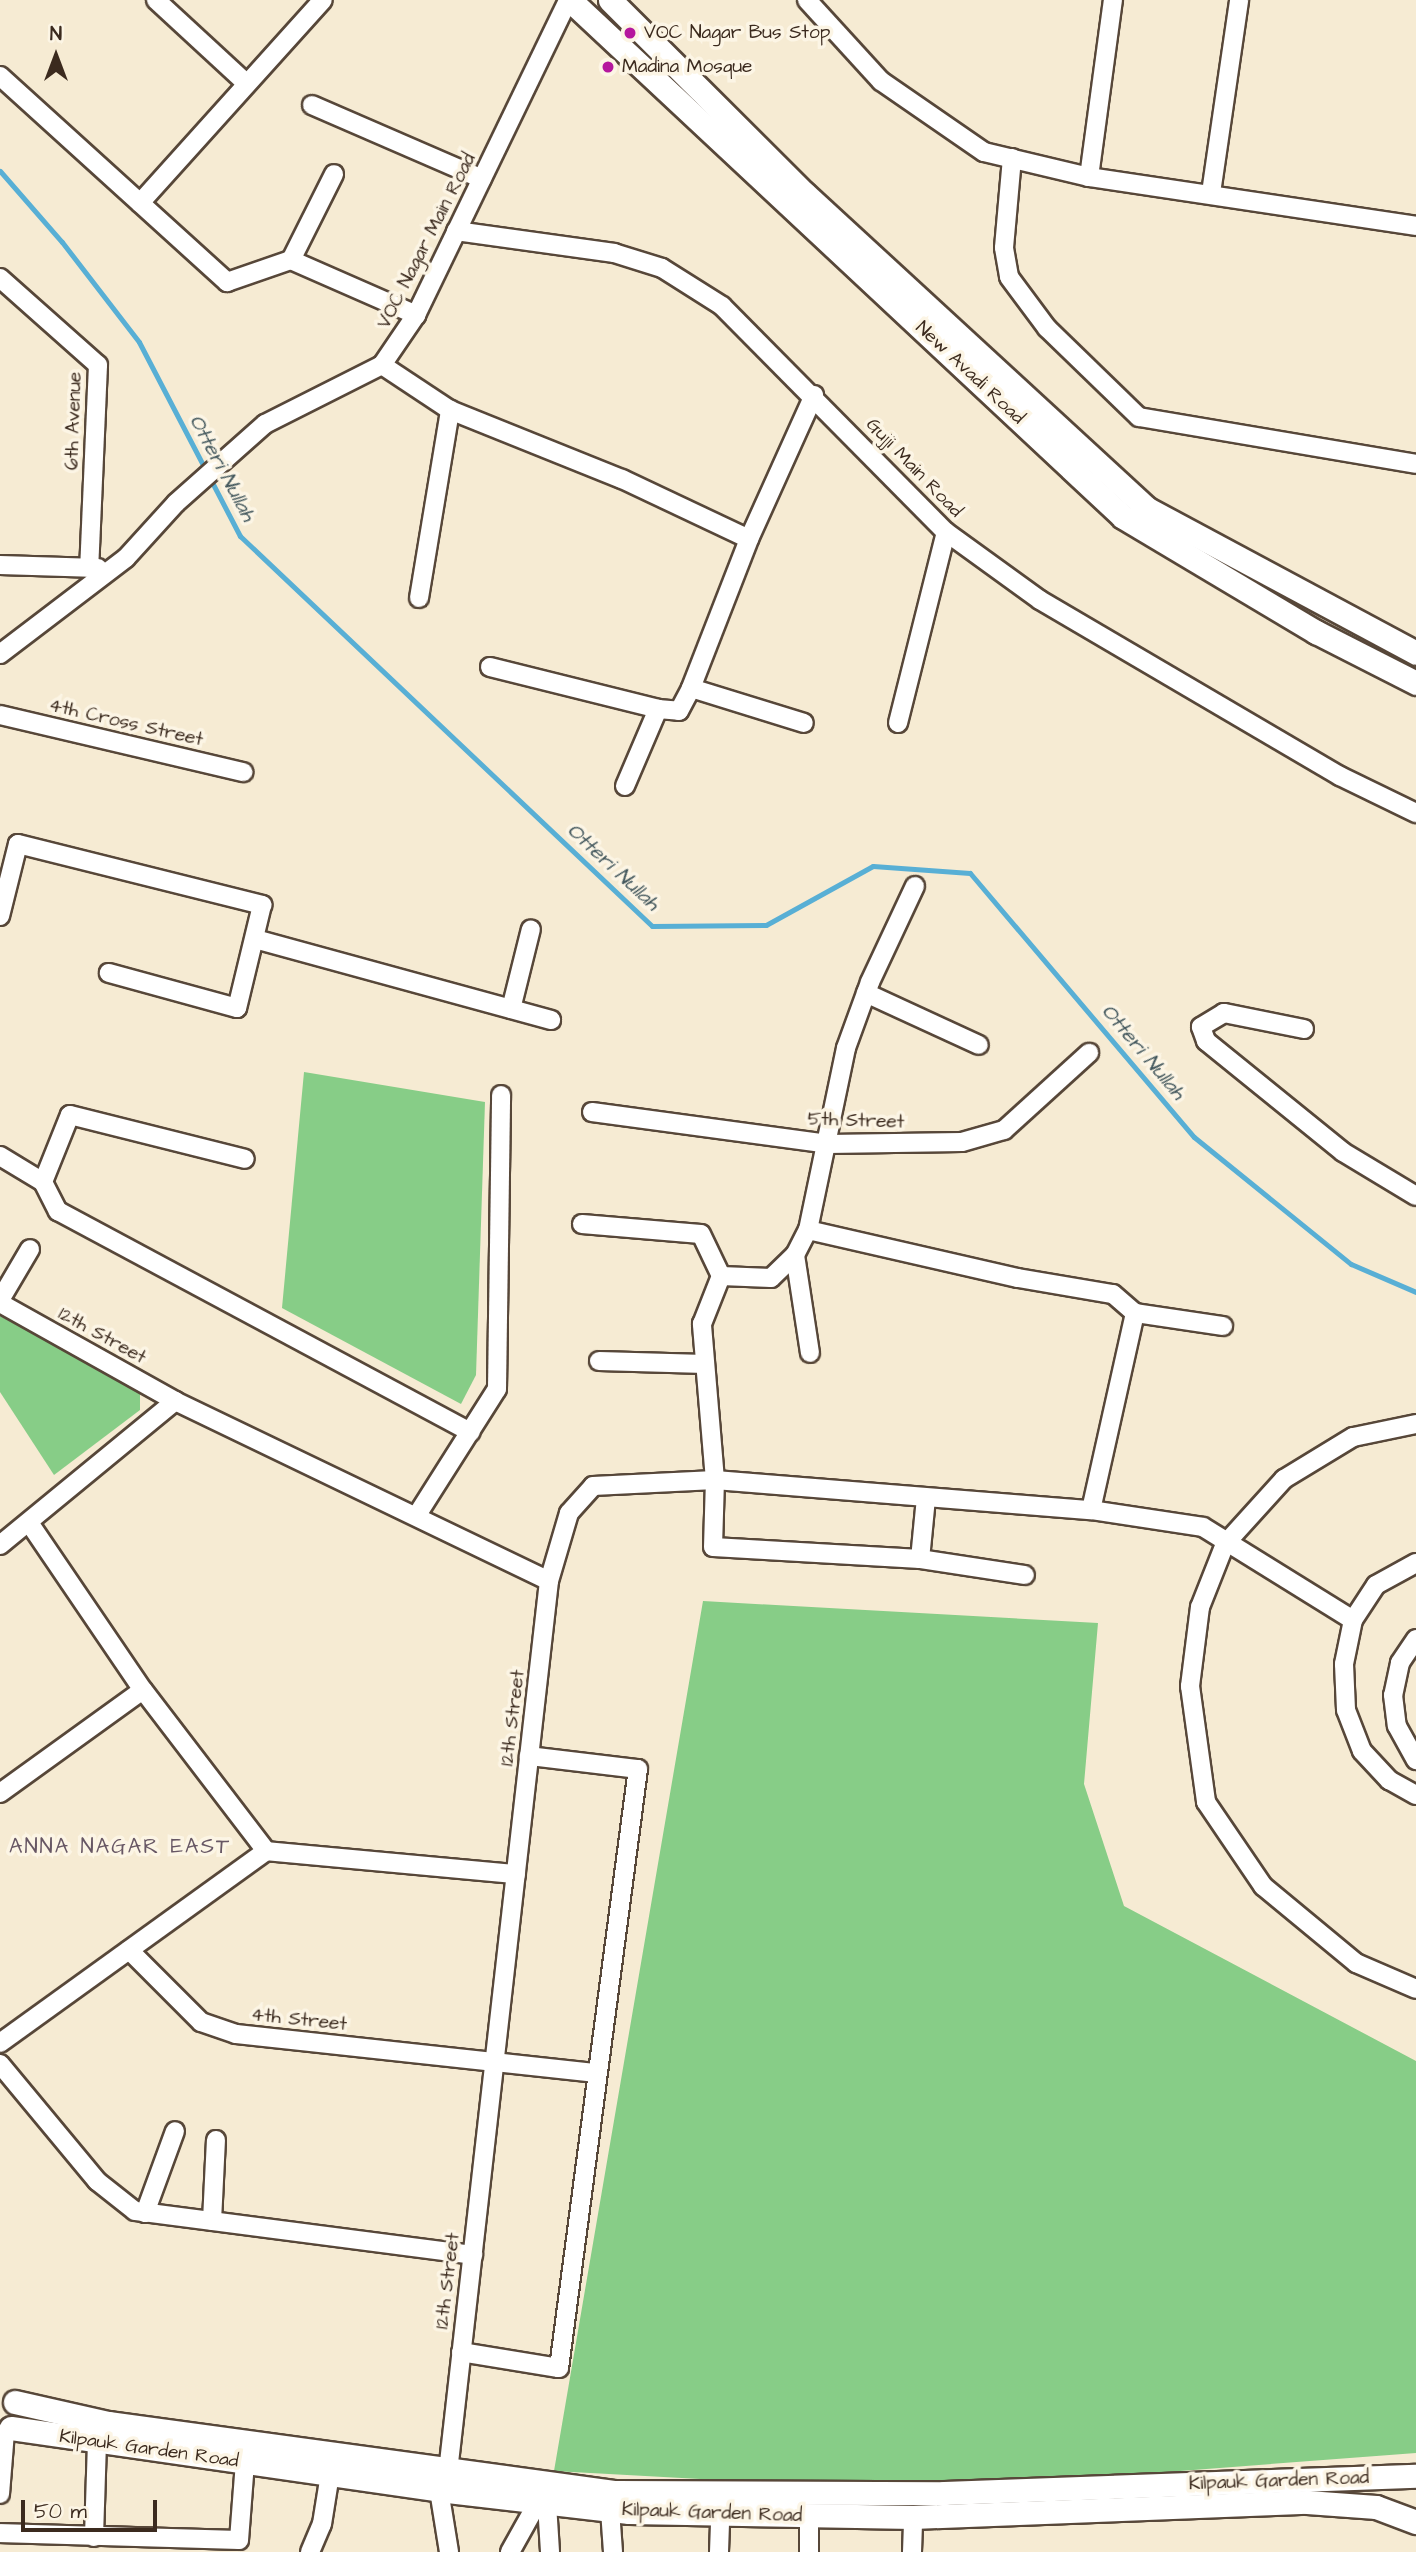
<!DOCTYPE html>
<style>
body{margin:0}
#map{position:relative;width:1416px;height:2552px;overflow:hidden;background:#f6ebd3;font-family:"Architects Daughter",sans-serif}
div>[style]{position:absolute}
.green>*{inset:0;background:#87cd87}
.stream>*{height:5px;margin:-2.5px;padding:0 2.5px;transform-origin:2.5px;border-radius:2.5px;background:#58afd5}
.roads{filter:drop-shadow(2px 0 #574739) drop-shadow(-2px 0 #574739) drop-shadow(0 2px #574739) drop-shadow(0 -2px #574739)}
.minor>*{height:18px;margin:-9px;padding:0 9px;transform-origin:9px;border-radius:9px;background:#fff}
.major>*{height:23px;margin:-11.5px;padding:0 11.5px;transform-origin:11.5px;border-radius:11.5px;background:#fff}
.dots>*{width:19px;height:19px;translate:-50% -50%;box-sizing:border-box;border:4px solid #fcf5e5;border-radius:50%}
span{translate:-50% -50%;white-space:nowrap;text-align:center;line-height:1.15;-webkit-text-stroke:7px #fcf5e5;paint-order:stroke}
.poi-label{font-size:19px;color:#3b2a1e}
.left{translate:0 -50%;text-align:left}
.street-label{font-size:19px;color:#3b2a1e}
.water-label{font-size:21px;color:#45595e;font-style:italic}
.neighbourhood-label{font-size:21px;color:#675764;letter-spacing:2px}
.north{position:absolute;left:21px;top:21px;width:70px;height:70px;-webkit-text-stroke:5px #fcf5e5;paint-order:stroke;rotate:0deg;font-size:19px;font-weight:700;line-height:28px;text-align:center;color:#3b2a1e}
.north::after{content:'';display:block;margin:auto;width:24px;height:32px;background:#3b2a1e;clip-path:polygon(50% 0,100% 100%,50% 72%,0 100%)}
.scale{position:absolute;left:21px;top:2500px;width:136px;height:32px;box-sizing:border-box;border:4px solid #3b2a1e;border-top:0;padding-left:9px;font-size:21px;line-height:24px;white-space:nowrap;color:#3b2a1e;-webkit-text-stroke:5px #fcf5e5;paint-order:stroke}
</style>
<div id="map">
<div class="green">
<i style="clip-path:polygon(304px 1072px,485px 1102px,476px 1375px,461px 1404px,282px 1308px)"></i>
<i style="clip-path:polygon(0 1316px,140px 1390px,140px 1410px,54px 1475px,0 1392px)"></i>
<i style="clip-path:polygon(703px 1601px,1098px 1623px,1084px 1784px,1124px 1906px,1416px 2061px,1416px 2453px,916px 2491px,554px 2471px)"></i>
</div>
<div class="stream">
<i style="left:0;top:171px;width:94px;rotate:48.9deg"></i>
<i style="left:62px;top:242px;width:126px;rotate:52.4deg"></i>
<i style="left:139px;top:342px;width:219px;rotate:62.5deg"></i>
<i style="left:240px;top:536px;width:567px;rotate:43.43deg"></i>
<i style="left:652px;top:926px;width:114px;rotate:-0.5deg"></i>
<i style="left:766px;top:925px;width:122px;rotate:-28.9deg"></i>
<i style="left:873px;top:866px;width:97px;rotate:4.1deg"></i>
<i style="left:970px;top:873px;width:346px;rotate:49.7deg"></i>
<i style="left:1194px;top:1137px;width:202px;rotate:39deg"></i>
<i style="left:1351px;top:1264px;width:71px;rotate:23.3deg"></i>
</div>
<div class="roads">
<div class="minor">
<i style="left:156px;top:0;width:121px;rotate:42.7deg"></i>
<i style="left:807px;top:0;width:110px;rotate:47.6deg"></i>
<i style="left:881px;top:81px;width:125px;rotate:34.6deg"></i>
<i style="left:984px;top:152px;width:108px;rotate:13.4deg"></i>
<i style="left:1089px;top:177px;width:331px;rotate:8.5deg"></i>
<i style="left:0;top:76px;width:307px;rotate:42.2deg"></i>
<i style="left:227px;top:282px;width:68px;rotate:-19deg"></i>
<i style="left:291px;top:260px;width:137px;rotate:23.7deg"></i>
<i style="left:312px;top:105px;width:185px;rotate:23.5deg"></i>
<i style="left:1012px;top:158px;width:90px;rotate:95.1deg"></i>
<i style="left:1004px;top:248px;width:29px;rotate:80deg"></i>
<i style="left:1009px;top:277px;width:64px;rotate:53.3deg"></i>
<i style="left:1047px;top:328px;width:128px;rotate:44.1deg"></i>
<i style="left:1139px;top:417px;width:281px;rotate:9.6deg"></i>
<i style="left:1089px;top:177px;width:179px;rotate:-82.3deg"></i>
<i style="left:1211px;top:193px;width:195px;rotate:-81.7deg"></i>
<i style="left:140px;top:203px;width:273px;rotate:-48deg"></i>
<i style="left:456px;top:231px;width:160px;rotate:7.9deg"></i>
<i style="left:614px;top:253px;width:50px;rotate:17.4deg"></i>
<i style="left:662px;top:268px;width:71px;rotate:32.3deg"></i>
<i style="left:722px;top:306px;width:318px;rotate:45.3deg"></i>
<i style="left:946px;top:532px;width:116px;rotate:35.9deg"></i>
<i style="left:1040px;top:600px;width:348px;rotate:30.4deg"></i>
<i style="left:1340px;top:776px;width:85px;rotate:26deg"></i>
<i style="left:291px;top:260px;width:96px;rotate:-63.4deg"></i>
<i style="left:0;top:278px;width:131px;rotate:41.6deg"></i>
<i style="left:98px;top:365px;width:203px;rotate:92.5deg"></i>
<i style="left:382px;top:365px;width:82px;rotate:33.5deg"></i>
<i style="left:450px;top:410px;width:185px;rotate:21.9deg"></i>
<i style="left:622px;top:479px;width:140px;rotate:25.3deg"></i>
<i style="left:0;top:565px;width:98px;rotate:1.8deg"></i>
<i style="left:419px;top:598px;width:191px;rotate:-80.6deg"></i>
<i style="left:0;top:654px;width:158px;rotate:-37.3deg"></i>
<i style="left:126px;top:558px;width:74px;rotate:-47.7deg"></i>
<i style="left:176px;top:503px;width:119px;rotate:-41.6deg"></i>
<i style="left:265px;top:424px;width:131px;rotate:-26.8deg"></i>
<i style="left:382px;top:365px;width:60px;rotate:-55.8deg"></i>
<i style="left:416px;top:315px;width:350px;rotate:-64.2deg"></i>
<i style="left:490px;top:667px;width:173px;rotate:14deg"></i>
<i style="left:691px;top:688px;width:118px;rotate:17.2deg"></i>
<i style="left:0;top:715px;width:250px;rotate:13.2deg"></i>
<i style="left:898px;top:723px;width:197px;rotate:-75.9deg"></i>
<i style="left:625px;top:786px;width:84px;rotate:-66.8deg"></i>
<i style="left:658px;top:709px;width:21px;rotate:5deg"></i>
<i style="left:679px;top:711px;width:26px;rotate:-62deg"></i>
<i style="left:691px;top:688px;width:160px;rotate:-68.7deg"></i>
<i style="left:749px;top:539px;width:158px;rotate:-65.7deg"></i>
<i style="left:0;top:916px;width:74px;rotate:-76deg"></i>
<i style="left:18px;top:844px;width:252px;rotate:14deg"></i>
<i style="left:262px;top:905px;width:106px;rotate:103.6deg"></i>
<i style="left:237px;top:1008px;width:133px;rotate:-164.7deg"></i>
<i style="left:255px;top:939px;width:307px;rotate:15.3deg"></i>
<i style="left:866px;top:993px;width:124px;rotate:24.7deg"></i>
<i style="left:511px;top:1009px;width:82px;rotate:-76deg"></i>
<i style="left:1304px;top:1029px;width:82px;rotate:-168.7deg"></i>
<i style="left:1224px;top:1013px;width:27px;rotate:149deg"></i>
<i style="left:1201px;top:1027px;width:15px;rotate:70deg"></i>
<i style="left:1206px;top:1041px;width:176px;rotate:39deg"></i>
<i style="left:1343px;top:1152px;width:85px;rotate:31.1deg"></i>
<i style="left:592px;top:1112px;width:238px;rotate:7.7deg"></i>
<i style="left:828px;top:1144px;width:134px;rotate:-0.9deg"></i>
<i style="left:962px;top:1142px;width:44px;rotate:-15.9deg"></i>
<i style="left:1004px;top:1130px;width:115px;rotate:-42.2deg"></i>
<i style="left:0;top:1156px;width:50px;rotate:31.2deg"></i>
<i style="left:43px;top:1182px;width:33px;rotate:63deg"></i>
<i style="left:58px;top:1211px;width:468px;rotate:28.2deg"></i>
<i style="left:43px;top:1182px;width:72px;rotate:-68.1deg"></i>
<i style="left:70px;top:1115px;width:180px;rotate:14.1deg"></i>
<i style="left:582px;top:1224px;width:119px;rotate:4.8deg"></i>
<i style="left:701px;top:1234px;width:47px;rotate:64.5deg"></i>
<i style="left:808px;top:1230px;width:186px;rotate:-78.2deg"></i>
<i style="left:846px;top:1048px;width:70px;rotate:-70deg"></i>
<i style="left:870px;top:982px;width:106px;rotate:-64.9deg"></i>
<i style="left:795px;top:1255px;width:99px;rotate:81.3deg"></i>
<i style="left:0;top:1300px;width:59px;rotate:-59.5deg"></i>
<i style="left:0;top:1303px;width:201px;rotate:29.2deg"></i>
<i style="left:175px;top:1401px;width:415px;rotate:25.7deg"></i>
<i style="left:549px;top:1581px;width:896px;rotate:96.47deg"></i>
<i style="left:599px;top:1361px;width:106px;rotate:1.6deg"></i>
<i style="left:1416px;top:1424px;width:64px;rotate:168.3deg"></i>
<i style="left:1353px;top:1437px;width:81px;rotate:148.7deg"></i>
<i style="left:1284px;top:1479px;width:88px;rotate:132.2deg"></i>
<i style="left:1225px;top:1544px;width:68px;rotate:111.6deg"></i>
<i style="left:1200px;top:1607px;width:80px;rotate:97.2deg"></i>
<i style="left:1190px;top:1686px;width:117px;rotate:82.1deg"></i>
<i style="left:1206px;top:1802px;width:102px;rotate:55.8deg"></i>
<i style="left:1263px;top:1886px;width:121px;rotate:39.6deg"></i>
<i style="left:1356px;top:1963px;width:65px;rotate:23.4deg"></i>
<i style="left:926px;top:1498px;width:61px;rotate:95.6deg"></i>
<i style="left:920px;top:1559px;width:207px;rotate:-176.7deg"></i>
<i style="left:713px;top:1547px;width:67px;rotate:-88.3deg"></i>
<i style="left:715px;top:1480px;width:157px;rotate:-94.8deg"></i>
<i style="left:702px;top:1324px;width:52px;rotate:-68.4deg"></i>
<i style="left:721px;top:1276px;width:50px;rotate:2.3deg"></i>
<i style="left:771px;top:1278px;width:33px;rotate:-44deg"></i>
<i style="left:795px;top:1255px;width:28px;rotate:-63deg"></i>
<i style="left:808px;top:1230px;width:215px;rotate:12.9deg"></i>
<i style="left:1018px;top:1278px;width:96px;rotate:9.6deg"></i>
<i style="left:1113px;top:1294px;width:29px;rotate:41deg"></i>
<i style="left:1091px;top:1510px;width:202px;rotate:-77.4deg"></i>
<i style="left:1135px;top:1313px;width:89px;rotate:8.4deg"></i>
<i style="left:417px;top:1515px;width:149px;rotate:-57.6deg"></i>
<i style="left:497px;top:1389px;width:294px;rotate:-89.2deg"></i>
<i style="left:30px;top:1524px;width:201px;rotate:55.8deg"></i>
<i style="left:143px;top:1690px;width:203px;rotate:52.6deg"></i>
<i style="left:266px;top:1851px;width:251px;rotate:5.3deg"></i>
<i style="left:0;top:1545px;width:227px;rotate:-39.4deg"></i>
<i style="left:920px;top:1559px;width:106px;rotate:8.7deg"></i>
<i style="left:1416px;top:1563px;width:46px;rotate:151.2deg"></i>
<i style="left:1376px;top:1585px;width:42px;rotate:123.3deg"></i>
<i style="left:1353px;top:1620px;width:45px;rotate:101.6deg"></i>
<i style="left:1344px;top:1664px;width:46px;rotate:87.5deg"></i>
<i style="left:1346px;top:1710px;width:44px;rotate:68.7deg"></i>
<i style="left:1362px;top:1751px;width:40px;rotate:47deg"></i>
<i style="left:1389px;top:1780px;width:31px;rotate:29deg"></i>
<i style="left:549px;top:1581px;width:71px;rotate:-73.6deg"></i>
<i style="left:569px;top:1513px;width:36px;rotate:-48deg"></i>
<i style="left:593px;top:1486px;width:122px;rotate:-2.8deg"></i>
<i style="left:715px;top:1480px;width:377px;rotate:4.6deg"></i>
<i style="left:1091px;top:1510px;width:113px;rotate:8.6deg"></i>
<i style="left:1203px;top:1527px;width:176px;rotate:31.8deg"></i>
<i style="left:1416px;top:1639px;width:29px;rotate:124deg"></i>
<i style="left:1400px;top:1663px;width:33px;rotate:102deg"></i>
<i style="left:1393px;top:1695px;width:31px;rotate:83deg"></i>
<i style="left:1397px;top:1726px;width:39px;rotate:61deg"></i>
<i style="left:0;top:1793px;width:176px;rotate:-35.8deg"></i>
<i style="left:129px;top:1950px;width:102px;rotate:45deg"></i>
<i style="left:201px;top:2022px;width:37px;rotate:19deg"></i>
<i style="left:236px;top:2034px;width:363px;rotate:6.2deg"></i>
<i style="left:0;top:2043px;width:328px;rotate:-35.8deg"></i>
<i style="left:0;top:2064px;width:152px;rotate:50.3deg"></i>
<i style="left:97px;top:2181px;width:48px;rotate:38.3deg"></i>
<i style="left:135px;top:2211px;width:341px;rotate:7.4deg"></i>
<i style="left:145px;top:2213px;width:87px;rotate:-69.9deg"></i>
<i style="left:212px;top:2221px;width:81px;rotate:-87.2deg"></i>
<i style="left:461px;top:2352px;width:99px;rotate:9.3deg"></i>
<i style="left:559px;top:2368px;width:604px;rotate:-82.49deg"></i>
<i style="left:638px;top:1769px;width:110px;rotate:-173.2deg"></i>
<i style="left:439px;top:2490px;width:63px;rotate:80.8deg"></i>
<i style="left:0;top:2494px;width:62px;rotate:-85.4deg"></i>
<i style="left:547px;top:2504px;width:48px;rotate:86.4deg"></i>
<i style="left:610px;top:2510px;width:42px;rotate:85.9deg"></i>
<i style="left:809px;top:2517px;width:35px;rotate:90deg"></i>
<i style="left:0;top:2533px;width:239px;rotate:1.7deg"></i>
<i style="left:239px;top:2540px;width:78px;rotate:-85.6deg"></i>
<i style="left:94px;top:2537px;width:96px;rotate:-88.2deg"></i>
<i style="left:310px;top:2552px;width:30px;rotate:-67deg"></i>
<i style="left:322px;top:2524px;width:51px;rotate:-80.9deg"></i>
<i style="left:510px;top:2552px;width:57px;rotate:-60.8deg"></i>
<i style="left:719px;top:2552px;width:36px;rotate:-88deg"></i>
<i style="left:912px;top:2552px;width:35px;rotate:-88deg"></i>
</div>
<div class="major">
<i style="left:570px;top:0;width:757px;rotate:43.07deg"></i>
<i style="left:1123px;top:517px;width:225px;rotate:30.8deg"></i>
<i style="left:1316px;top:632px;width:112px;rotate:27deg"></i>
<i style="left:610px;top:0;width:275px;rotate:44.9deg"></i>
<i style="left:805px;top:194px;width:464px;rotate:42.6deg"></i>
<i style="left:1146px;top:508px;width:306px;rotate:28.2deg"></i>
<i style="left:15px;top:2402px;width:95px;rotate:12.7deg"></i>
<i style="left:108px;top:2423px;width:512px;rotate:7.75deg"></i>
<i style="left:615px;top:2492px;width:329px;rotate:0.2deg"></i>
<i style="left:944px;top:2493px;width:472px;rotate:-2.1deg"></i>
<i style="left:11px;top:2428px;width:432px;rotate:8.2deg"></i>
<i style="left:439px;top:2490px;width:191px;rotate:6.6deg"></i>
<i style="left:629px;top:2512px;width:284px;rotate:1deg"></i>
<i style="left:913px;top:2517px;width:394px;rotate:-2.2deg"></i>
<i style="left:1307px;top:2502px;width:69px;rotate:4.1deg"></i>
<i style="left:1376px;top:2507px;width:43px;rotate:20.6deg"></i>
</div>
</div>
<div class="dots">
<i style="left:630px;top:33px;background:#b5179e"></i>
<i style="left:608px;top:67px;background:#b5179e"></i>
</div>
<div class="poi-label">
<span class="left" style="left:644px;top:33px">VOC Nagar Bus Stop</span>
<span class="left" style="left:622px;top:67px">Madina Mosque</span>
</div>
<div class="street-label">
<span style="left:427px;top:241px;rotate:-63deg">VOC Nagar Main Road</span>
<span style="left:970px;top:373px;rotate:43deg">New Avadi Road</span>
<span style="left:74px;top:421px;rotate:-88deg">6th Avenue</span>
<span style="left:914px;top:468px;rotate:46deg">Gujji Main Road</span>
<span style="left:126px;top:723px;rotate:13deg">4th Cross Street</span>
<span style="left:856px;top:1121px;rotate:2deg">5th Street</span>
<span style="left:102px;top:1336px;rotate:29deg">12th Street</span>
<span style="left:513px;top:1718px;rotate:-83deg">12th Street</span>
<span style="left:299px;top:2020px;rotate:6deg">4th Street</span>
<span style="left:448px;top:2281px;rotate:-83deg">12th Street</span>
<span style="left:149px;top:2449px;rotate:8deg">Kilpauk Garden Road</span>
<span style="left:1279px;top:2481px;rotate:-2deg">Kilpauk Garden Road</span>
<span style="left:712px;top:2513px;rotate:2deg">Kilpauk Garden Road</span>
</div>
<div class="water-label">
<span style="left:222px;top:468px;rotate:62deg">Otteri Nullah</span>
<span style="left:613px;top:867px;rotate:43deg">Otteri Nullah</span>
<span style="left:1143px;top:1052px;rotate:50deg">Otteri Nullah</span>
</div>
<div class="neighbourhood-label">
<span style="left:120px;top:1847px">ANNA NAGAR EAST</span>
</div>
<div class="north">N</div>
<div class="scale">50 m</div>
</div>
